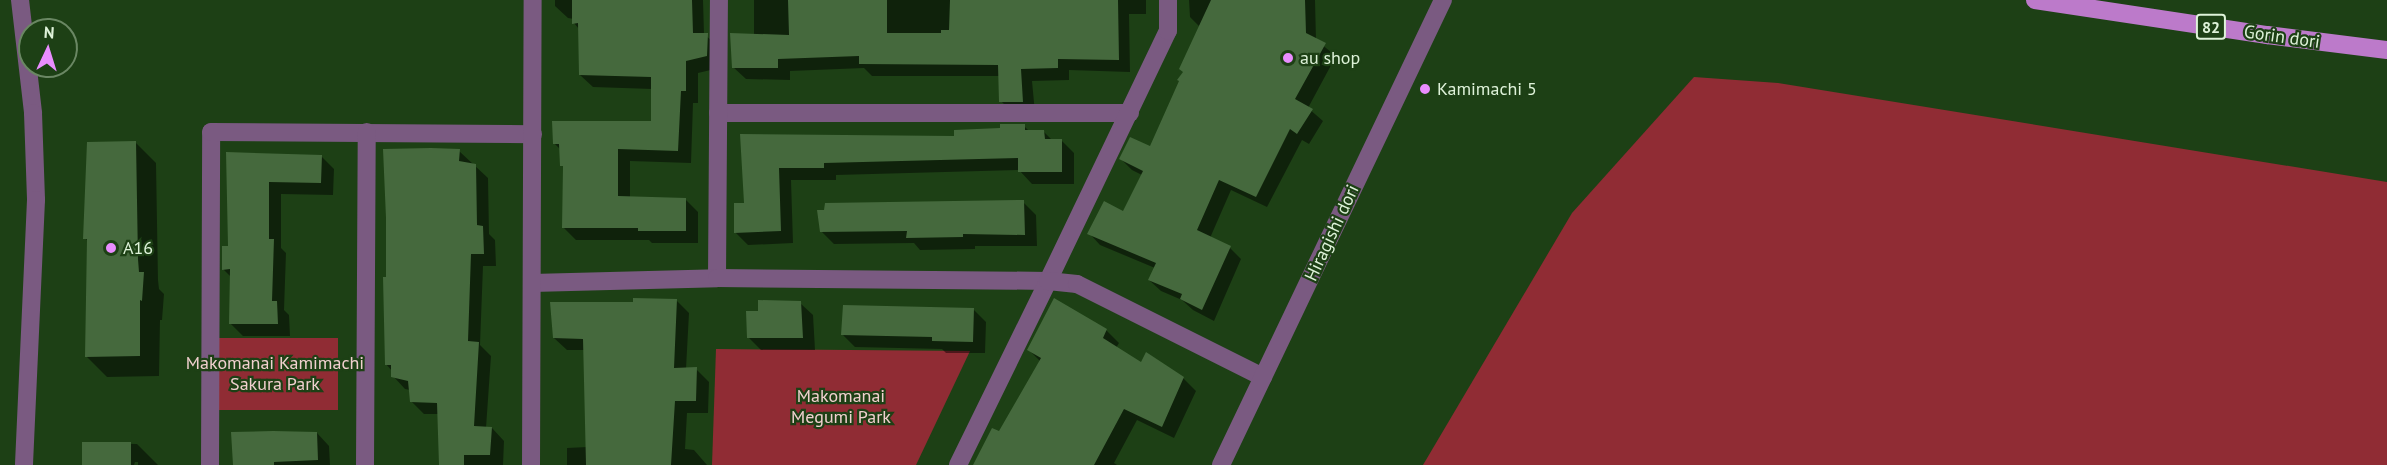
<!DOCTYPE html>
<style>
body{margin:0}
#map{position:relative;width:2387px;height:465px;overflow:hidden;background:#1d4015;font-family:"PT Sans",sans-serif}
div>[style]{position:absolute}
.green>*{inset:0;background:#902c34;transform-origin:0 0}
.shadow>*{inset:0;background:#0007}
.building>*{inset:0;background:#45693d;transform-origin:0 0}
.minor>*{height:18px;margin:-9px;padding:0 9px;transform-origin:9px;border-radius:9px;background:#7a5a81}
.major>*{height:18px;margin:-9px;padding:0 9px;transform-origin:9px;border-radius:9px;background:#bc7aca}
.dots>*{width:16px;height:16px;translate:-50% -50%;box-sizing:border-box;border:3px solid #1d4015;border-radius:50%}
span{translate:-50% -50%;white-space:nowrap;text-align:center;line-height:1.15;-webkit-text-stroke:4.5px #1d4015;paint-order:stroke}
.shield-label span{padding:2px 4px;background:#1d4015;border:2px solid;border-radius:4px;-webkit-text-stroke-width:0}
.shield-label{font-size:16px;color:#def2d9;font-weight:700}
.street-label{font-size:18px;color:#def2d9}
.poi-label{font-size:18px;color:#def2d9}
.left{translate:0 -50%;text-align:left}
.park-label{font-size:18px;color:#f1d0cf}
.north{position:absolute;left:18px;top:18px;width:60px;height:60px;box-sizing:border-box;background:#1d4015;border:2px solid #6a8763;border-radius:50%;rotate:4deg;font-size:16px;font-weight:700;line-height:24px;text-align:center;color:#def2d9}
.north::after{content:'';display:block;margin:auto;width:21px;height:27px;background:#e98dfe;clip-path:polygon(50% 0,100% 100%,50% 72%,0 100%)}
</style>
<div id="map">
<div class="green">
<i style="clip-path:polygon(1694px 77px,1778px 83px,2387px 182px,2387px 465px,1423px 465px,1572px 213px)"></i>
<i style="left:213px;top:338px;width:125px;height:72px"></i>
<i style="clip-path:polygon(716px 349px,970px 351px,916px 465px,712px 465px)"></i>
</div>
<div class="shadow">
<i style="clip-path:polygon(555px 0,703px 0,704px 34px,719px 47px,719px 68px,698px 73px,698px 103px,693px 103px,691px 163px,630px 161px,630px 198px,685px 199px,698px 212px,698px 243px,652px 243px,649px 240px,576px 240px,564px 228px,564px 168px,561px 150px,554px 143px,653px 122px,652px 89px,593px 87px,580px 75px,579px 29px,574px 23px,574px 19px,568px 18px,555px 6px)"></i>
<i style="clip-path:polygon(754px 0,1146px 0,1146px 14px,1129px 14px,1130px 72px,1069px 70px,1069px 80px,1032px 81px,1035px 113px,1013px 113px,1001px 101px,1000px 76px,872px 76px,864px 68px,790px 71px,790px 80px,746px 79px,733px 67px,754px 35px)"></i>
<i style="clip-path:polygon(1189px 0,1315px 0,1316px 40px,1336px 56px,1308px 108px,1323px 121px,1309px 144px,1302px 140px,1267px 207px,1231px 190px,1210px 238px,1230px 248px,1241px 259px,1214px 321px,1193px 310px,1182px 300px,1161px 291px,1149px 280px,1155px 268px,1100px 245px,1089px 233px,1124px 213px,1142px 175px,1132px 170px,1121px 159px,1150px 148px,1184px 72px,1200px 27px,1190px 17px)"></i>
<i style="clip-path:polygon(1024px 126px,1030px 132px,1044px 132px,1052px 140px,1061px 140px,1074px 153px,1074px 184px,1032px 184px,1019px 170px,836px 175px,836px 180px,791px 180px,793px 243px,748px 245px,735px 232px,746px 205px,741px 136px,955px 137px)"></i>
<i style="clip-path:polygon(136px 143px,156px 163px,158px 280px,159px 289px,164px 294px,162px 320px,160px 320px,159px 376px,107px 377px,86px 356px,88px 241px,85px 238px)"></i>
<i style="clip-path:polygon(459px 151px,488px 178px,489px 234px,495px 240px,496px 266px,483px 266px,480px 345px,491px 356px,486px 428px,492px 428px,504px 441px,503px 465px,441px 465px,439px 414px,424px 414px,411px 401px,410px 390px,405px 389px,393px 376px,392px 371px,386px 364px,387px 278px)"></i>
<i style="clip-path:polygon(228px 154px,322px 157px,334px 169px,333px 195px,281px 194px,281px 248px,286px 253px,284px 310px,289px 315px,290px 336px,243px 336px,230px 323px,231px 277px,223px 269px,230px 248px)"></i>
<i style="clip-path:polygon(1023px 202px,1036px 215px,1037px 246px,975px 246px,975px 249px,920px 250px,914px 243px,834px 244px,821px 231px,826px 211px)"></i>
<i style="clip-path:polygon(676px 300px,689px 313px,686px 369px,696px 369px,709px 382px,708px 413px,687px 413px,685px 449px,694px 450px,707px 465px,567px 465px,567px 448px,587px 447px,585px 350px,567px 350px,554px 338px,634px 303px)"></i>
<i style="clip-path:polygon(800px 303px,813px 315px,815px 350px,761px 350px,748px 337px,759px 312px)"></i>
<i style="clip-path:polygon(973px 309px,986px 322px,985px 353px,946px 353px,942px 349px,855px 347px,843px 335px)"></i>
<i style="clip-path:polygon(1106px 330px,1119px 343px,1116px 348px,1142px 364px,1183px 378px,1196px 391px,1174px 438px,1137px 420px,1114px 463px,1117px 465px,975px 465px,999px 433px,1041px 362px,1029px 350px)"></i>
<i style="clip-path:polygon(317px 433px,329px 446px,330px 465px,234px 465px)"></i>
<i style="clip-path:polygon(84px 443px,137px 444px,158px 465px,138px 465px,138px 462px,135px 462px,134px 465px,85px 465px)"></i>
</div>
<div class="building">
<i style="clip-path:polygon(572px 0,692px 0,693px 33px,708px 33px,707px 56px,686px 61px,686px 91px,681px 91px,678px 151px,618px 149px,618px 196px,686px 198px,686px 231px,638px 231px,638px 228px,562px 228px,563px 166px,560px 166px,559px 144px,553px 144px,552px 121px,651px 121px,651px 77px,579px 75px,578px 23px,572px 24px)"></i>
<i style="clip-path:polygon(788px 0,887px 0,887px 33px,941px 33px,941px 30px,949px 30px,950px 0,1118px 0,1119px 60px,1058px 59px,1058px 68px,1021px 69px,1023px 102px,999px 102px,998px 65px,859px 64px,859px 56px,778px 59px,778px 68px,732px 68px,730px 33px,789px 35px)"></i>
<i style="clip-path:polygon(1211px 0,1305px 0,1306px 33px,1326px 43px,1295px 99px,1313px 109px,1297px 134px,1290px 129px,1256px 197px,1219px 180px,1197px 230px,1231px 246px,1202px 310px,1180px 299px,1182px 294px,1148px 280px,1156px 263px,1087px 234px,1104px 201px,1123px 211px,1143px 171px,1119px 159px,1130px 137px,1150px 146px,1179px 81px,1177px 80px,1183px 72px,1179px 69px)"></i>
<i style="clip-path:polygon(1000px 124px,1025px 124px,1025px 130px,1044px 130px,1045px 139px,1062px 139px,1062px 172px,1018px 172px,1018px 158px,824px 163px,824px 168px,779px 168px,781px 231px,734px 233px,734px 203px,744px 203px,740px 134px,954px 136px,954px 130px,1000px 128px)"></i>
<i style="clip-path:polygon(136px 141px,138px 259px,139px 272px,144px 272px,142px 301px,140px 300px,140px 356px,85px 357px,87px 239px,83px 239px,87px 142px)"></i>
<i style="clip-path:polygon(431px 148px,460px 149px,459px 161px,476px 164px,477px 225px,483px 226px,484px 254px,471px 254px,468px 341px,479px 342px,474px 426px,492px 427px,490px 455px,464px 455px,464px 465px,439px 465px,437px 403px,410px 402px,408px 381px,391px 377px,391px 365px,385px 365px,383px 277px,386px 277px,386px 218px,383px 149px)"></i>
<i style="clip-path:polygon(226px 152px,322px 155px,321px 183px,269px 182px,269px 239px,274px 239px,272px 301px,277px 301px,278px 324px,229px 324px,230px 269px,222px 270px,222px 246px,228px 246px)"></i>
<i style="clip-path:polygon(1024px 200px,1025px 235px,963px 234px,963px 237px,906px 238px,907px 231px,820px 232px,817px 210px,824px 210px,825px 203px)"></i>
<i style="clip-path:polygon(633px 298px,677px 299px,674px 368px,697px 367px,696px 401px,675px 401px,671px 465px,586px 465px,583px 339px,553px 338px,550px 302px,633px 302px)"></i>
<i style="clip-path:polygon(1054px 298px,1107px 329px,1103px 338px,1141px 362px,1146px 352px,1184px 377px,1162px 427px,1124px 409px,1094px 465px,973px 465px,992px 428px,999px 431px,1041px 358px,1027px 350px)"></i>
<i style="clip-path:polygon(758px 300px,801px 301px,803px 338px,747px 338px,746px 311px,758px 311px)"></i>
<i style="clip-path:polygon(843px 305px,974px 308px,973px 342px,932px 341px,932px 337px,841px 335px)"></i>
<i style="clip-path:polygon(273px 431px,317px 432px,318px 460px,274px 462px,274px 465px,233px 465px,231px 432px)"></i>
<i style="left:82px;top:442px;width:49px;height:23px"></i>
</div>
<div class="minor">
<i style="left:20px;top:0;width:114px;rotate:83.4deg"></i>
<i style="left:33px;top:113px;width:87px;rotate:88deg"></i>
<i style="left:36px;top:200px;width:265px;rotate:92.6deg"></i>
<i style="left:718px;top:113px;width:412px"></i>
<i style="left:717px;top:278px;width:278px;rotate:-89.6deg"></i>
<i style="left:532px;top:283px;width:185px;rotate:-1.5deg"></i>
<i style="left:717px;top:278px;width:331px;rotate:0.5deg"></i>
<i style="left:1048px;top:281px;width:277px;rotate:-64.4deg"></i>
<i style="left:1168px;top:31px;width:31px;rotate:-90deg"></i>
<i style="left:210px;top:465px;width:333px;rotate:-89.8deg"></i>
<i style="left:211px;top:132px;width:322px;rotate:0.4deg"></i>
<i style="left:365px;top:465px;width:333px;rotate:-89.7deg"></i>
<i style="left:531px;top:465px;width:465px;rotate:-89.8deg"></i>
<i style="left:958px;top:465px;width:205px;rotate:-63.9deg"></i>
<i style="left:1048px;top:281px;width:29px;rotate:6deg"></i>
<i style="left:1077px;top:284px;width:208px;rotate:26.6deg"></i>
<i style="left:1221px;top:465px;width:515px;rotate:-64.48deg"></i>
</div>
<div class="major">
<i style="left:2035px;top:0;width:235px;rotate:8.6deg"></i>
<i style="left:2267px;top:35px;width:121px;rotate:7.1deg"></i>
</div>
<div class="dots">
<i style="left:1288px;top:58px;background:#e98dfe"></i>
<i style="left:1425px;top:89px;background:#e98dfe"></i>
<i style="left:111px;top:248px;background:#e98dfe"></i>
</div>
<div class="shield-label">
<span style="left:2211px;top:27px">82</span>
</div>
<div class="street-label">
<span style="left:2282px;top:37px;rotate:8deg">Gorin dori</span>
<span style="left:1332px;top:233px;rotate:-65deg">Hiragishi dori</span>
</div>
<div class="poi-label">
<span class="left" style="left:1300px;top:58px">au shop</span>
<span class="left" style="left:1437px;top:89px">Kamimachi 5</span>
<span class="left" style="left:123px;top:248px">A16</span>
</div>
<div class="park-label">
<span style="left:275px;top:374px">Makomanai Kamimachi<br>Sakura Park</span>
<span style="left:841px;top:407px">Makomanai<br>Megumi Park</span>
</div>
<div class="north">N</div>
</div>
